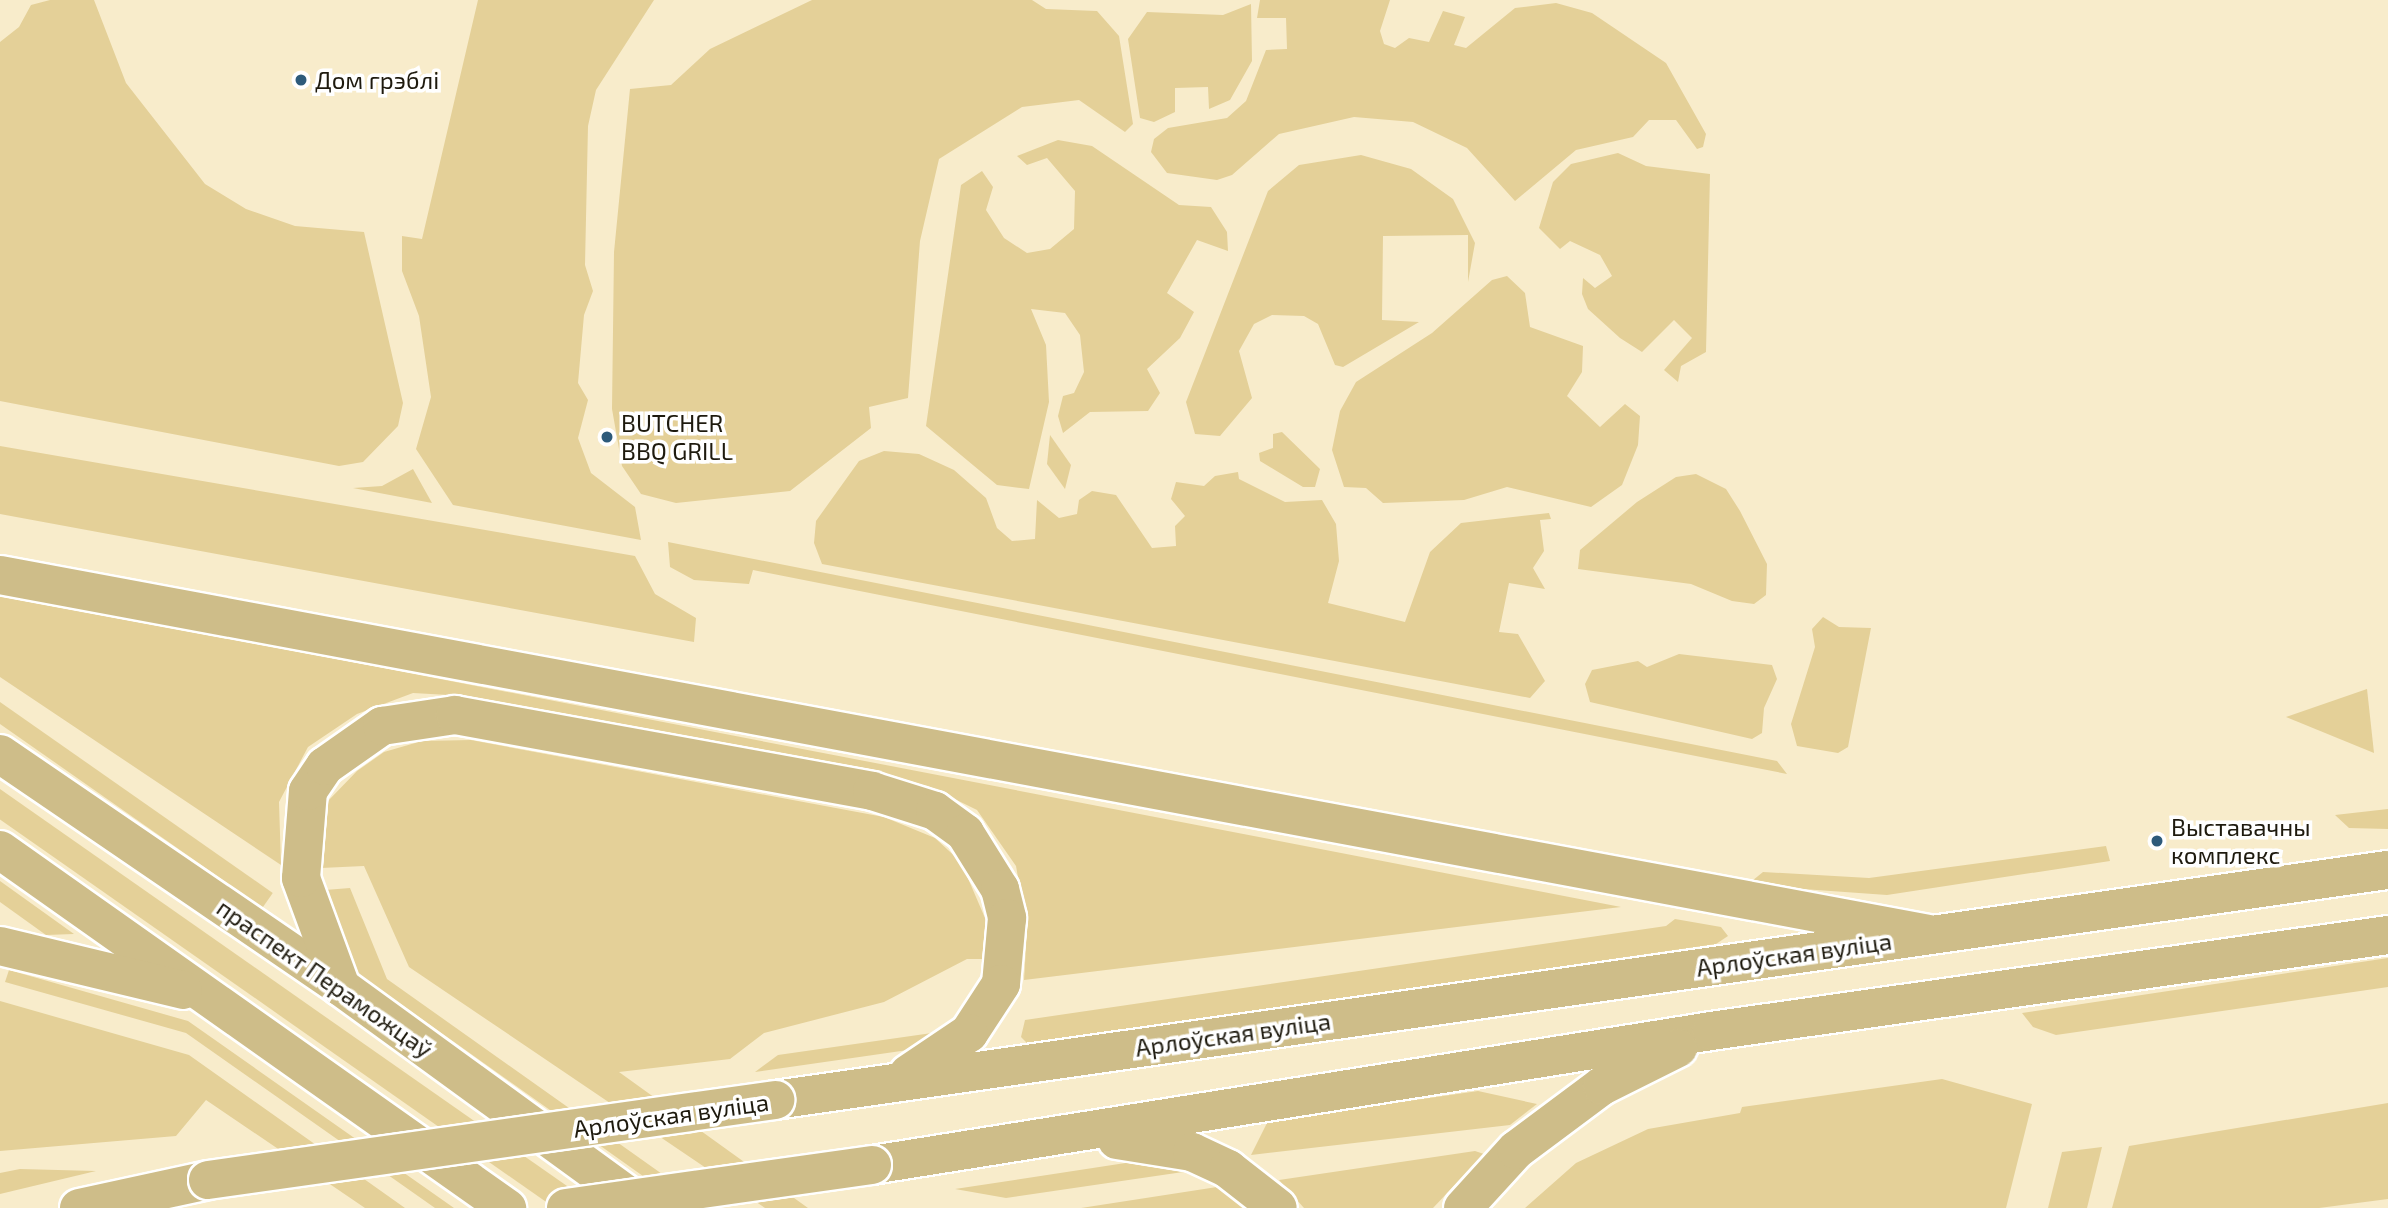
<!DOCTYPE html>
<meta charset="utf-8">
<style>
body{margin:0}
#map{position:relative;width:2388px;height:1208px;overflow:hidden;background:#f8eccb;font-family:"Exo 2",sans-serif}
div>[style]{position:absolute}
.green>*{inset:0;background:#e4d098;transform-origin:0 0}
.roads{filter:drop-shadow(2px 0 #fff) drop-shadow(-2px 0 #fff) drop-shadow(0 2px #fff) drop-shadow(0 -2px #fff)}
.primary>*{height:38px;margin:-19px;padding:0 19px;transform-origin:19px;border-radius:19px;background:#cebd89}
.bridges{filter:drop-shadow(2px 0 #fff) drop-shadow(-2px 0 #fff) drop-shadow(0 2px #fff) drop-shadow(0 -2px #fff)}
.primary-bridge>*{height:38px;margin:-19px;padding:0 19px;transform-origin:19px;border-radius:19px;background:#cebd89}
.dots>*{width:19px;height:19px;translate:-50% -50%;box-sizing:border-box;border:4px solid #fff;border-radius:50%}
span{translate:-50% -50%;white-space:nowrap;text-align:center;line-height:1.15;-webkit-text-stroke:7px #fff;paint-order:stroke}
.poi-label{font-size:24px;color:#1e1a0e}
.left{translate:0 -50%;text-align:left}
.street-label{font-size:24px;color:#1e1a0e}
</style>
<div id="map">
<div class="green">
<i style="clip-path:polygon(50px 0,94px 0,126px 83px,205px 184px,246px 209px,295px 226px,364px 232px,403px 403px,398px 426px,363px 462px,339px 466px,0 401px,0 42px,19px 27px,31px 5px)"></i>
<i style="clip-path:polygon(478px 0,654px 0,596px 90px,588px 126px,585px 265px,593px 291px,584px 315px,578px 383px,588px 400px,578px 438px,591px 473px,635px 507px,641px 540px,453px 505px,416px 449px,431px 397px,419px 316px,402px 271px,402px 236px,422px 239px)"></i>
<i style="clip-path:polygon(812px 0,1032px 0,1046px 9px,1097px 11px,1119px 36px,1133px 124px,1125px 132px,1079px 100px,1022px 107px,939px 159px,920px 241px,908px 398px,869px 407px,871px 428px,790px 491px,676px 503px,641px 494px,622px 466px,612px 409px,614px 252px,630px 89px,671px 85px,710px 49px)"></i>
<i style="clip-path:polygon(1260px 0,1390px 0,1380px 31px,1384px 44px,1395px 48px,1409px 38px,1429px 42px,1443px 11px,1465px 17px,1454px 45px,1466px 48px,1515px 8px,1556px 3px,1592px 13px,1666px 63px,1706px 134px,1703px 147px,1697px 149px,1676px 120px,1649px 120px,1633px 137px,1576px 150px,1515px 201px,1467px 148px,1413px 122px,1354px 117px,1279px 134px,1232px 175px,1217px 180px,1167px 173px,1151px 152px,1154px 139px,1168px 128px,1227px 118px,1246px 101px,1266px 50px,1287px 49px,1286px 18px,1257px 18px)"></i>
<i style="clip-path:polygon(1251px 4px,1252px 61px,1230px 100px,1209px 109px,1208px 87px,1175px 88px,1175px 112px,1154px 122px,1140px 118px,1128px 39px,1147px 12px,1223px 15px)"></i>
<i style="clip-path:polygon(1058px 140px,1092px 146px,1179px 205px,1211px 207px,1227px 232px,1228px 251px,1197px 240px,1167px 293px,1194px 312px,1180px 338px,1147px 369px,1160px 393px,1148px 411px,1090px 412px,1063px 433px,1058px 416px,1063px 396px,1074px 393px,1084px 372px,1080px 335px,1065px 313px,1031px 309px,1046px 345px,1049px 402px,1029px 489px,997px 485px,926px 426px,961px 185px,982px 171px,993px 187px,986px 210px,1004px 238px,1027px 253px,1050px 249px,1074px 229px,1075px 191px,1047px 158px,1027px 165px,1017px 156px)"></i>
<i style="clip-path:polygon(1618px 153px,1646px 166px,1710px 174px,1706px 352px,1681px 366px,1678px 382px,1664px 370px,1692px 338px,1674px 320px,1642px 352px,1620px 338px,1588px 309px,1582px 294px,1583px 278px,1595px 288px,1612px 276px,1600px 255px,1570px 241px,1560px 249px,1539px 228px,1553px 182px,1571px 164px)"></i>
<i style="clip-path:polygon(1361px 155px,1411px 169px,1453px 199px,1475px 243px,1468px 282px,1468px 235px,1383px 236px,1382px 320px,1419px 322px,1343px 367px,1335px 365px,1318px 324px,1304px 316px,1272px 315px,1254px 324px,1239px 351px,1252px 398px,1220px 436px,1195px 434px,1186px 402px,1268px 191px,1299px 165px)"></i>
<i style="clip-path:polygon(1507px 276px,1525px 293px,1530px 327px,1583px 346px,1582px 372px,1567px 396px,1600px 427px,1625px 404px,1640px 416px,1638px 445px,1622px 485px,1591px 507px,1507px 487px,1464px 500px,1383px 503px,1366px 488px,1344px 487px,1332px 450px,1340px 411px,1356px 382px,1432px 333px,1492px 280px)"></i>
<i style="clip-path:polygon(1282px 432px,1320px 469px,1315px 487px,1303px 487px,1260px 461px,1259px 453px,1273px 448px,1273px 434px)"></i>
<i style="clip-path:polygon(1050px 435px,1071px 465px,1065px 489px,1047px 464px)"></i>
<i style="clip-path:polygon(0 446px,635px 556px,655px 594px,696px 618px,694px 642px,0 514px)"></i>
<i style="clip-path:polygon(884px 451px,919px 454px,954px 470px,986px 498px,997px 528px,1012px 541px,1035px 539px,1037px 500px,1059px 518px,1077px 514px,1079px 500px,1092px 491px,1116px 495px,1152px 548px,1176px 546px,1175px 526px,1185px 516px,1171px 499px,1176px 482px,1204px 486px,1215px 476px,1238px 472px,1239px 479px,1285px 502px,1322px 500px,1336px 524px,1339px 561px,1328px 603px,1405px 622px,1430px 552px,1461px 523px,1549px 513px,1551px 519px,1540px 520px,1544px 551px,1533px 568px,1545px 589px,1509px 583px,1499px 632px,1518px 634px,1545px 681px,1530px 698px,822px 564px,814px 543px,816px 521px,859px 461px)"></i>
<i style="clip-path:polygon(413px 469px,432px 503px,353px 488px,382px 486px)"></i>
<i style="clip-path:polygon(1696px 474px,1726px 489px,1740px 511px,1767px 564px,1766px 595px,1754px 604px,1732px 601px,1691px 584px,1578px 569px,1580px 550px,1637px 502px,1676px 477px)"></i>
<i style="clip-path:polygon(668px 542px,1777px 761px,1787px 774px,753px 570px,749px 584px,694px 580px,670px 567px)"></i>
<i style="clip-path:polygon(0 594px,1621px 907px,1024px 980px,1027px 929px,1016px 866px,977px 810px,928px 786px,466px 696px,413px 693px,357px 714px,308px 747px,279px 802px,281px 865px,0 677px)"></i>
<i style="clip-path:polygon(1823px 617px,1839px 627px,1871px 628px,1848px 747px,1838px 753px,1797px 746px,1791px 724px,1815px 647px,1812px 629px)"></i>
<i style="clip-path:polygon(1679px 654px,1772px 665px,1777px 679px,1764px 708px,1762px 733px,1752px 739px,1590px 702px,1585px 684px,1592px 670px,1638px 661px,1647px 667px)"></i>
<i style="clip-path:polygon(2367px 689px,2374px 753px,2286px 717px)"></i>
<i style="left:0;top:702px;width:333px;height:18px;rotate:35deg"></i>
<i style="clip-path:polygon(471px 740px,884px 817px,935px 838px,961px 862px,988px 925px,987px 959px,967px 959px,884px 1002px,764px 1033px,730px 1059px,619px 1072px,808px 1208px,765px 1208px,409px 967px,364px 866px,321px 868px,319px 841px,327px 802px,357px 771px,384px 752px,422px 741px)"></i>
<i style="left:0;top:789px;width:725px;height:25px;rotate:35deg"></i>
<i style="clip-path:polygon(2388px 809px,2388px 829px,2349px 828px,2335px 815px)"></i>
<i style="clip-path:polygon(2106px 846px,2110px 861px,1887px 895px,1747px 885px,1763px 872px,1869px 878px)"></i>
<i style="clip-path:polygon(0 881px,74px 934px,46px 935px,0 902px)"></i>
<i style="clip-path:polygon(350px 888px,387px 979px,710px 1208px,688px 1208px,357px 973px,325px 890px)"></i>
<i style="clip-path:polygon(1675px 919px,1721px 927px,1728px 936px,1716px 944px,1028px 1044px,1021px 1037px,1025px 1020px,1666px 926px)"></i>
<i style="clip-path:polygon(2388px 958px,2388px 987px,2056px 1035px,2033px 1027px,2022px 1013px)"></i>
<i style="clip-path:polygon(9px 970px,188px 1021px,454px 1208px,435px 1208px,186px 1033px,5px 982px)"></i>
<i style="clip-path:polygon(0 1001px,189px 1055px,405px 1208px,365px 1208px,206px 1100px,176px 1136px,0 1151px)"></i>
<i style="clip-path:polygon(946px 1031px,915px 1049px,755px 1072px,778px 1055px)"></i>
<i style="clip-path:polygon(1942px 1079px,2032px 1104px,2006px 1208px,1525px 1208px,1576px 1163px,1648px 1129px,1740px 1113px,1742px 1107px)"></i>
<i style="clip-path:polygon(1478px 1091px,1537px 1104px,1510px 1125px,1251px 1155px,1268px 1121px)"></i>
<i style="clip-path:polygon(2388px 1103px,2388px 1199px,2319px 1208px,2112px 1208px,2129px 1146px)"></i>
<i style="clip-path:polygon(2102px 1147px,2087px 1208px,2048px 1208px,2062px 1152px)"></i>
<i style="clip-path:polygon(1475px 1151px,1484px 1154px,1433px 1208px,1304px 1208px,1279px 1180px)"></i>
<i style="clip-path:polygon(1145px 1160px,1183px 1172px,1006px 1198px,955px 1189px)"></i>
<i style="clip-path:polygon(20px 1169px,96px 1171px,0 1194px,0 1173px)"></i>
<i style="clip-path:polygon(1217px 1187px,1245px 1208px,1081px 1208px)"></i>
</div>
<div class="roads">
<div class="primary">
<i style="left:0;top:575px;width:1963px;rotate:10.54deg"></i>
<i style="left:0;top:754px;width:413px;rotate:34.3deg"></i>
<i style="left:341px;top:987px;width:376px;rotate:36deg"></i>
<i style="left:0;top:850px;width:621px;rotate:35.23deg"></i>
<i style="left:0;top:946px;width:188px;rotate:13.5deg"></i>
<i style="left:341px;top:987px;width:116px;rotate:-110.2deg"></i>
<i style="left:301px;top:878px;width:87px;rotate:-85.4deg"></i>
<i style="left:308px;top:791px;width:30px;rotate:-56deg"></i>
<i style="left:325px;top:766px;width:70px;rotate:-35.1deg"></i>
<i style="left:382px;top:726px;width:74px;rotate:-8.6deg"></i>
<i style="left:455px;top:715px;width:424px;rotate:10.3deg"></i>
<i style="left:872px;top:791px;width:66px;rotate:17.6deg"></i>
<i style="left:935px;top:811px;width:37px;rotate:36deg"></i>
<i style="left:965px;top:833px;width:66px;rotate:58deg"></i>
<i style="left:1000px;top:889px;width:30px;rotate:76deg"></i>
<i style="left:1007px;top:918px;width:66px;rotate:95.2deg"></i>
<i style="left:1001px;top:984px;width:59px;rotate:123.1deg"></i>
<i style="left:969px;top:1033px;width:73px;rotate:146.1deg"></i>
<i style="left:775px;top:1100px;width:1629px;rotate:-8.12deg"></i>
<i style="left:1117px;top:1140px;width:76px;rotate:9.1deg"></i>
<i style="left:1192px;top:1152px;width:40px;rotate:25deg"></i>
<i style="left:1228px;top:1169px;width:63px;rotate:38deg"></i>
<i style="left:872px;top:1165px;width:850px;rotate:-9.07deg"></i>
<i style="left:1711px;top:1031px;width:684px;rotate:-8.07deg"></i>
<i style="left:79px;top:1208px;width:132px;rotate:-12.2deg"></i>
<i style="left:1463px;top:1208px;width:79px;rotate:-47.6deg"></i>
<i style="left:1516px;top:1150px;width:107px;rotate:-36.7deg"></i>
<i style="left:1602px;top:1086px;width:85px;rotate:-26.6deg"></i>
</div>
</div>
<div class="bridges">
<div class="primary-bridge">
<i style="left:208px;top:1180px;width:573px;rotate:-8.03deg"></i>
<i style="left:566px;top:1208px;width:309px;rotate:-8deg"></i>
</div>
</div>
<div class="dots">
<i style="left:301px;top:80px;background:#2d5a7a"></i>
<i style="left:607px;top:437px;background:#2d5a7a"></i>
<i style="left:2157px;top:841px;background:#2d5a7a"></i>
</div>
<div class="poi-label">
<span class="left" style="left:315px;top:80px">Дом грэблі</span>
<span class="left" style="left:621px;top:437px">BUTCHER<br>BBQ GRILL</span>
<span class="left" style="left:2171px;top:841px">Выставачны<br>комплекс</span>
</div>
<div class="street-label">
<span style="left:1794px;top:954px;rotate:-8deg">Арлоўская вуліца</span>
<span style="left:325px;top:978px;rotate:35deg">праспект Пераможцаў</span>
<span style="left:1233px;top:1034px;rotate:-8deg">Арлоўская вуліца</span>
<span style="left:671px;top:1115px;rotate:-8deg">Арлоўская вуліца</span>
</div>
</div>
